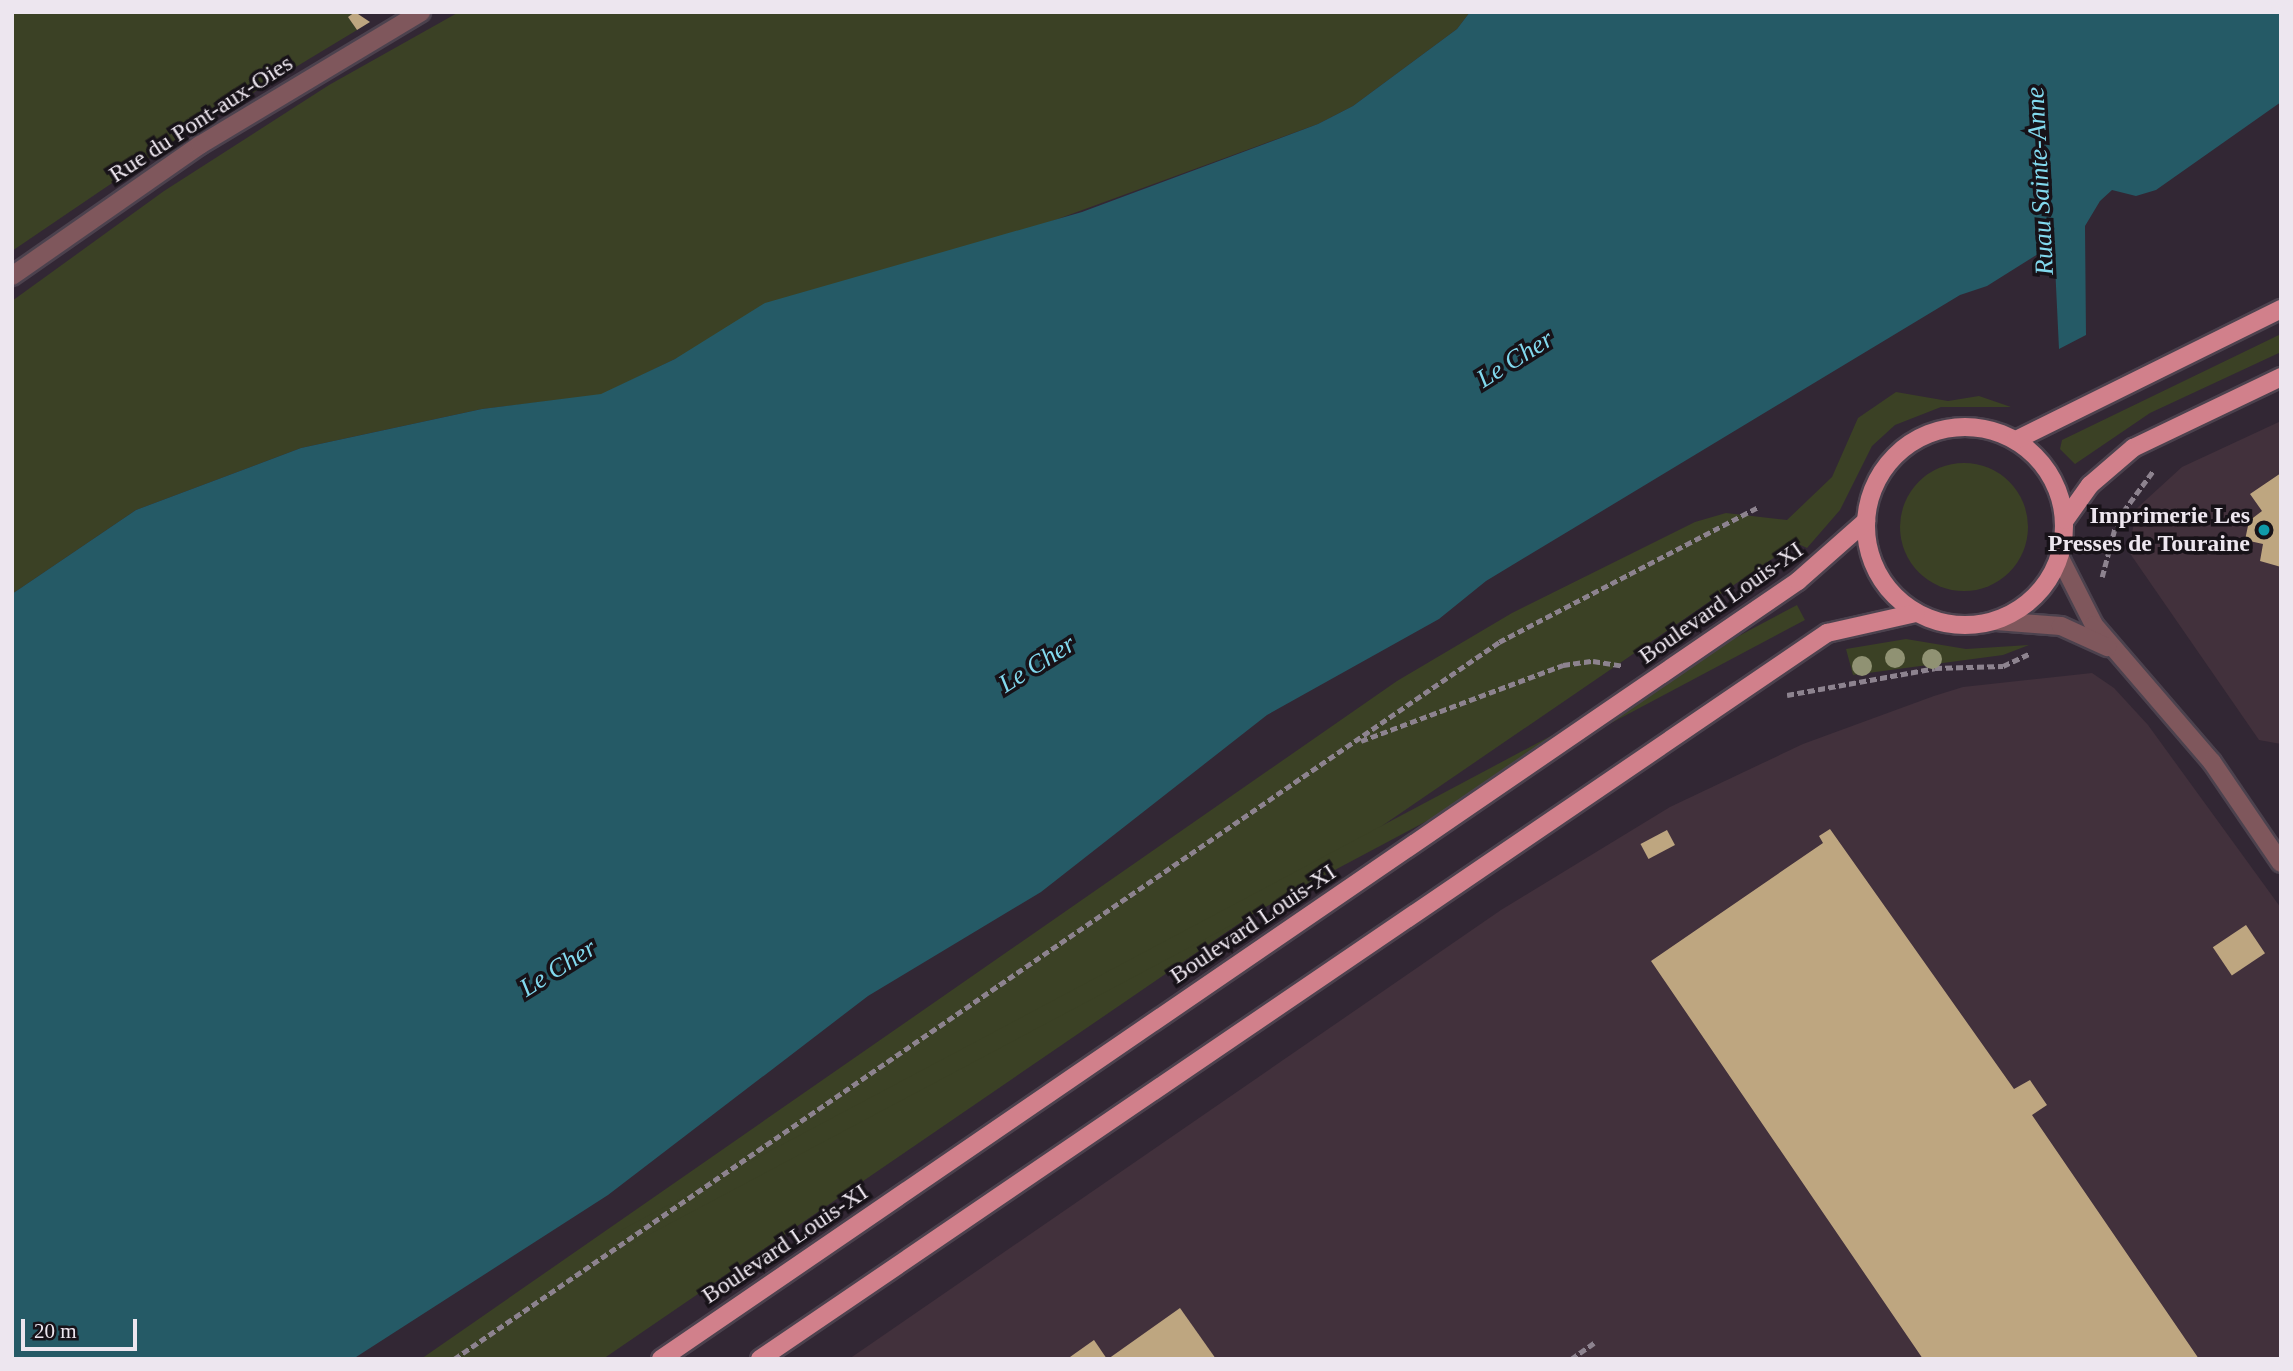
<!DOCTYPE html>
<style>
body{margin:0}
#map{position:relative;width:2293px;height:1371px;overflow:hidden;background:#322734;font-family:Georgia,serif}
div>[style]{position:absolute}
.industrial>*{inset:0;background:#42313c}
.green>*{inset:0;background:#3b4125;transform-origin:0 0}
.round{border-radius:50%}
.water>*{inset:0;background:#255a66}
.building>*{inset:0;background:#bea680;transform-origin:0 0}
.path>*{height:4.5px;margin-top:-2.25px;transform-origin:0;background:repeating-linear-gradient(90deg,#8d838f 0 7px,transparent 0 10.5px)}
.roads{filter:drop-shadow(2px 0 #4c424e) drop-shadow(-2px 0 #4c424e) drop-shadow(0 2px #4c424e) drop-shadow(0 -2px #4c424e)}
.street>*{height:18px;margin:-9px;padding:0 9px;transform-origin:9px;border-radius:9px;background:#7f575c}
.primary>*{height:18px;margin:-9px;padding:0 9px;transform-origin:9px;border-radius:9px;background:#d1808b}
.primary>.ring{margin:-9px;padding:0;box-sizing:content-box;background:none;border:18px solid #d1808b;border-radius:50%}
.trees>*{width:20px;height:20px;margin:-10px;border-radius:50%;background:#909273}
.dots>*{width:19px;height:19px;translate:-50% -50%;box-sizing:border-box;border:4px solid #171218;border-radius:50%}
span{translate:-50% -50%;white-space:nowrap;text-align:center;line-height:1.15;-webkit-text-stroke:7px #171218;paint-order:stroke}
.street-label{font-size:24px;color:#ede6ef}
.poi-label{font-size:24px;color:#ede6ef;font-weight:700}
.right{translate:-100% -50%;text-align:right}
.water-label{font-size:26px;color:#82d9ee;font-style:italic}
.frame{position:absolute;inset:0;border:14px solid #ede6ef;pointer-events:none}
.scale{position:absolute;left:21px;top:1319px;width:116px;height:32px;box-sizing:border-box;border:4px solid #ede6ef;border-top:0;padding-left:9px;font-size:21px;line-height:24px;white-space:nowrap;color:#ede6ef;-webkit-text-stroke:5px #171218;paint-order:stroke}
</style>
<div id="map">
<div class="industrial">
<i style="clip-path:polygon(2281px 421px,2281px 744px,2259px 740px,2129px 552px,2136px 509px,2182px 467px)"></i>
<i style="clip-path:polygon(2092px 673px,2114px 688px,2148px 725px,2281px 908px,2281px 1359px,849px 1359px,1501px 910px,1670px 807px,1803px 744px,1934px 696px,1963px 687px)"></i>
</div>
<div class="green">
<i style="clip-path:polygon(12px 12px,355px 12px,348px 17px,357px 30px,177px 139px,12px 251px)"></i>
<i style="clip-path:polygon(459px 12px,1470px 12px,1457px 29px,1353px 106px,1318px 124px,675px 359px,601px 395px,482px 409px,301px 448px,136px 510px,12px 594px,12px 301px,164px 191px,329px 85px)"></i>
<i style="clip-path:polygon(2281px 334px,2281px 352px,2150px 413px,2075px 464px,2060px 449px,2062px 440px)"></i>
<i style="clip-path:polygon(1896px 392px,1948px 401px,1979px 396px,2011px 407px,1941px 407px,1895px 425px,1872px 446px,1840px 510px,1807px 548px,1796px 543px,1766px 563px,603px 1359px,421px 1359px,1397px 681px,1512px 613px,1695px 522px,1726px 513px,1787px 520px,1832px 477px,1858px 418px)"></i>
<i class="round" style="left:1900px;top:463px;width:128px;height:128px"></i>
<i style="left:1797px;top:605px;width:17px;height:1332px;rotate:62deg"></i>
<i style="clip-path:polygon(1906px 639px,1966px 649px,2029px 645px,2003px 655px,1853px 675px,1846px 649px)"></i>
</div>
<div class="water">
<i style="clip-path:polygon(1470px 12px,2281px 12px,2281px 102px,2156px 190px,2136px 196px,2112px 190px,2100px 201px,2085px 226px,2086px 335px,2059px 349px,2054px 244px,1987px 286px,1960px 295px,1486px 581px,1439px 619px,1267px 715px,1041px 892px,868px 996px,608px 1195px,353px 1359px,12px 1359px,12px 594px,136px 510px,301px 448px,482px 409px,601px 394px,675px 359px,765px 303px,1082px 212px,1318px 124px,1353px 106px,1457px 29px)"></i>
</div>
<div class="building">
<i style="clip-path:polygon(355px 12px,370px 22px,357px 30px,348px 17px)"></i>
<i style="clip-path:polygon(2281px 473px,2281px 567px,2260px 561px,2263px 544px,2245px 540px,2249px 521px,2262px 511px,2250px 494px)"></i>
<i style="clip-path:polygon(1830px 829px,2014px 1089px,2030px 1080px,2047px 1105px,2032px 1115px,2199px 1359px,1923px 1359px,1651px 961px,1823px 843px,1819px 836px)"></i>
<i style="left:1667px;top:830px;width:17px;height:30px;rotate:62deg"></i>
<i style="left:2246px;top:925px;width:34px;height:40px;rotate:56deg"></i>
<i style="clip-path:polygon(1180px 1308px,1216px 1359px,1108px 1359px)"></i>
<i style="clip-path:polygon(1094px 1340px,1107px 1359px,1072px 1359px,1070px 1357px)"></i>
</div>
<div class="path">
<i style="left:2102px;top:577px;width:59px;rotate:-75.3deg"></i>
<i style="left:2117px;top:520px;width:61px;rotate:-53.7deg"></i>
<i style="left:1787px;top:695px;width:150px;rotate:-10.3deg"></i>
<i style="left:1935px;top:668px;width:68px;rotate:-1.7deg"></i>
<i style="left:2003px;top:666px;width:31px;rotate:-25deg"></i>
<i style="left:1361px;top:741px;width:216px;rotate:-20.6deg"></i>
<i style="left:1563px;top:665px;width:30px;rotate:-8deg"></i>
<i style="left:1593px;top:661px;width:31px;rotate:9deg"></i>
<i style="left:454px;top:1359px;width:1267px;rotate:-34.45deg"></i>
<i style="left:1499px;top:642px;width:292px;rotate:-27.5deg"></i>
<i style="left:1571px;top:1359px;width:28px;rotate:-35deg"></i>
</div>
<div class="roads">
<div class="street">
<i style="left:12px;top:276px;width:229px;rotate:-34.9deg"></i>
<i style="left:200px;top:145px;width:258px;rotate:-31deg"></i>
<i style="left:2060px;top:558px;width:75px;rotate:63.1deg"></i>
<i style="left:2094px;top:625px;width:181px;rotate:49.3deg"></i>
<i style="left:2212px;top:762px;width:122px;rotate:55.7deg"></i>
<i style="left:1996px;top:621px;width:65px;rotate:4.4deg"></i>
<i style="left:2061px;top:626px;width:51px;rotate:24.5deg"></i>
</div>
<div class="primary">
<i class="ring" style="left:1866px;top:427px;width:180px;height:180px"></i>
<i style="left:2016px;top:440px;width:296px;rotate:-26.3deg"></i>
<i style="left:2065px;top:520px;width:43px;rotate:-54.5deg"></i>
<i style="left:2090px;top:485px;width:57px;rotate:-40.7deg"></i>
<i style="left:2133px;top:448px;width:164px;rotate:-25.6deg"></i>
<i style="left:661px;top:1359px;width:1378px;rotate:-34.38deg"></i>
<i style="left:1798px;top:581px;width:91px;rotate:-41.4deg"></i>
<i style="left:760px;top:1359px;width:1291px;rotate:-34.23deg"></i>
<i style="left:1827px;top:633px;width:91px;rotate:-12.7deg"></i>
</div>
</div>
<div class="trees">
<i style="left:1895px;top:658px"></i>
<i style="left:1932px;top:659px"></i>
<i style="left:1862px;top:666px"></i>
</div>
<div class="dots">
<i style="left:2264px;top:530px;background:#0f9aa8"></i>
</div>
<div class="street-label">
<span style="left:201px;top:119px;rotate:-33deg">Rue du Pont-aux-Oies</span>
<span style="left:1721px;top:603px;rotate:-35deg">Boulevard Louis-XI</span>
<span style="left:1253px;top:924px;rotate:-34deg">Boulevard Louis-XI</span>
<span style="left:785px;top:1244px;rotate:-34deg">Boulevard Louis-XI</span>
</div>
<div class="poi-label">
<span class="right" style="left:2250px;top:530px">Imprimerie Les<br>Presses de Touraine</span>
</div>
<div class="water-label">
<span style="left:2040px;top:181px;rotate:-93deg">Ruau Sainte-Anne</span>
<span style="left:1515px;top:359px;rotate:-32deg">Le Cher</span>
<span style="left:1037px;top:664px;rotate:-32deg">Le Cher</span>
<span style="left:558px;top:968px;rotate:-32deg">Le Cher</span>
</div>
<div class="frame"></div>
<div class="scale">20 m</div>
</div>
